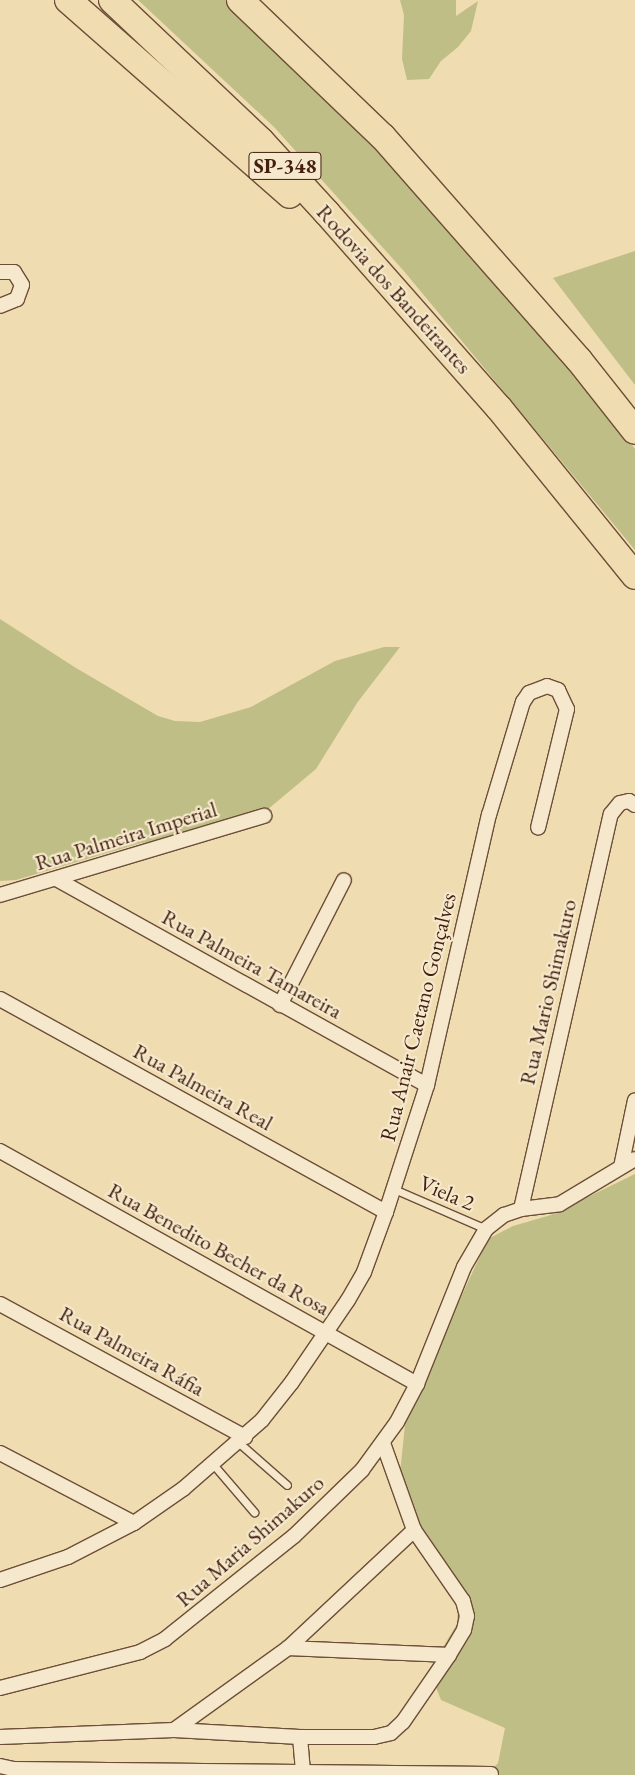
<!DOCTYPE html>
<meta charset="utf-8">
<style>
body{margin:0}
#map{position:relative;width:635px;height:1775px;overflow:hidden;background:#efdcb1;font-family:"EB Garamond",serif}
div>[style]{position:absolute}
.green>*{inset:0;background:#c0be87}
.roads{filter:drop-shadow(1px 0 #6d4e38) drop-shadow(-1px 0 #6d4e38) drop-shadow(0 1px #6d4e38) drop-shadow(0 -1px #6d4e38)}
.service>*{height:7px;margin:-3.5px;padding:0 3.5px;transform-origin:3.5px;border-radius:3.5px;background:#f5e8cc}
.minor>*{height:14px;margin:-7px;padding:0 7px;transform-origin:7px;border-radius:7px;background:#f5e8cc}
.motorway>*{height:26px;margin:-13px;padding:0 13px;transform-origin:13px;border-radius:13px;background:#efdcb1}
span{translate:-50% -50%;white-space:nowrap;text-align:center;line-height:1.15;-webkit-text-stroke:4.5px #f5e8cc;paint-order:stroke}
.shield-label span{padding:1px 4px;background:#f5e8cc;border:1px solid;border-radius:4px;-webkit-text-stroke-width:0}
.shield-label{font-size:21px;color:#421f10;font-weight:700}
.street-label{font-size:22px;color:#421f10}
</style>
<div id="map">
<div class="green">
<i style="clip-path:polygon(138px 0,229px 0,311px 78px,434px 210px,551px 341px,635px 449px,635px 550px,403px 270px,274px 127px)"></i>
<i style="clip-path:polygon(400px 0,456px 0,456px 16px,478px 1px,471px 31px,458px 47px,441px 61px,429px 79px,407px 80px,402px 59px,404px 15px)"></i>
<i style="clip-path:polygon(635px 251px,635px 385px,553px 278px)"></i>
<i style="clip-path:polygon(0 619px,76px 668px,158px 716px,175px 721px,200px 722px,251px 707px,335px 661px,384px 647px,400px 647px,357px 703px,316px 769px,261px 815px,213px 836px,141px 843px,16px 880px,0 881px)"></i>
<i style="clip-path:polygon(635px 1174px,635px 1775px,486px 1775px,498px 1763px,505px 1728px,441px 1700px,429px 1670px,457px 1624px,458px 1604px,412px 1541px,393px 1494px,401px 1464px,406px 1415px,488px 1239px,513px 1226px,551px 1215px)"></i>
</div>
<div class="roads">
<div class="service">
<i style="left:394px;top:1189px;width:100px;rotate:23.5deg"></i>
<i style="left:238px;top:1442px;width:65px;rotate:41.3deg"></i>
<i style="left:212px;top:1463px;width:65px;rotate:49.4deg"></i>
</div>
<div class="minor">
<i style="left:0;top:272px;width:14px"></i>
<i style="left:14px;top:272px;width:15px;rotate:58deg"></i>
<i style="left:22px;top:285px;width:15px;rotate:110deg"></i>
<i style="left:17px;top:299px;width:18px;rotate:158deg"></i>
<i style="left:58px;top:880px;width:422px;rotate:29.1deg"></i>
<i style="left:0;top:895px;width:276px;rotate:-16.7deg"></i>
<i style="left:0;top:999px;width:441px;rotate:28.9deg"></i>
<i style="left:280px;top:1005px;width:140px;rotate:-62.9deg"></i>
<i style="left:0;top:1151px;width:478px;rotate:29.2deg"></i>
<i style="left:621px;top:1167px;width:68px;rotate:-78.2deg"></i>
<i style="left:521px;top:1209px;width:405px;rotate:-77.2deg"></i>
<i style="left:611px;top:814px;width:14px;rotate:-51deg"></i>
<i style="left:620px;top:803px;width:9px;rotate:-13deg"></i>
<i style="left:629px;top:801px;width:7px;rotate:34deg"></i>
<i style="left:0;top:1304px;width:279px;rotate:28.5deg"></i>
<i style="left:0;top:1453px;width:151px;rotate:27.6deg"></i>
<i style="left:0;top:1580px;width:72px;rotate:-18.7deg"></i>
<i style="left:68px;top:1557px;width:74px;rotate:-27.3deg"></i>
<i style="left:134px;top:1523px;width:60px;rotate:-34.8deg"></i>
<i style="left:183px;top:1489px;width:105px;rotate:-41.1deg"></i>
<i style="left:262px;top:1420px;width:48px;rotate:-51.7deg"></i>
<i style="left:292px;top:1382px;width:99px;rotate:-55.7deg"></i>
<i style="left:348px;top:1300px;width:32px;rotate:-60deg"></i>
<i style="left:364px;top:1272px;width:64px;rotate:-69.9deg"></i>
<i style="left:386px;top:1212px;width:133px;rotate:-72.1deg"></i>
<i style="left:427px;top:1085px;width:277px;rotate:-77.1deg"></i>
<i style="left:489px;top:815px;width:118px;rotate:-73.3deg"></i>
<i style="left:523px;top:702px;width:11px;rotate:-56deg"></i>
<i style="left:529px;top:693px;width:19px;rotate:-21deg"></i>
<i style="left:547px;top:686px;width:12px;rotate:20deg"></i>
<i style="left:558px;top:690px;width:21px;rotate:65deg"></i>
<i style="left:567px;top:709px;width:122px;rotate:103.7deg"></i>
<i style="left:288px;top:1648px;width:161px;rotate:2.5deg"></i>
<i style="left:0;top:1688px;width:145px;rotate:-14.4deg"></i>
<i style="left:140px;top:1652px;width:28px;rotate:-27deg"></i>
<i style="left:165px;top:1639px;width:165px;rotate:-38.6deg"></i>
<i style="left:294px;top:1536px;width:95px;rotate:-44.1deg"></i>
<i style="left:362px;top:1470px;width:59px;rotate:-53.9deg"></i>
<i style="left:397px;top:1422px;width:43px;rotate:-62.2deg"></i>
<i style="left:417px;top:1384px;width:126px;rotate:-68.1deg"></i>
<i style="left:464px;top:1267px;width:44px;rotate:-59.9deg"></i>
<i style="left:486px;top:1229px;width:23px;rotate:-38deg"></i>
<i style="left:504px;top:1215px;width:18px;rotate:-19deg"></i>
<i style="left:521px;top:1209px;width:39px;rotate:-7deg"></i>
<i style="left:560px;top:1204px;width:87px;rotate:-31deg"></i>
<i style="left:174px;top:1730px;width:140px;rotate:-35.7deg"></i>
<i style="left:288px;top:1648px;width:173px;rotate:-43.1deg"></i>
<i style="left:414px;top:1530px;width:92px;rotate:-109.6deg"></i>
<i style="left:0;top:1737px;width:174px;rotate:-2.3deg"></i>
<i style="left:174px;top:1730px;width:126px;rotate:3.2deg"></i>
<i style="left:300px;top:1737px;width:74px"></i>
<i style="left:374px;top:1737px;width:17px;rotate:-13deg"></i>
<i style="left:391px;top:1733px;width:16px;rotate:-43deg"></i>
<i style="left:403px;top:1722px;width:81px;rotate:-55.5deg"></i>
<i style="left:449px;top:1655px;width:29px;rotate:-59deg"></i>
<i style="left:464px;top:1630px;width:14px;rotate:-78deg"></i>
<i style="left:467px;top:1616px;width:16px;rotate:-105deg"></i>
<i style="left:463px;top:1601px;width:86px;rotate:-124.6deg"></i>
<i style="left:300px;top:1737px;width:36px;rotate:85deg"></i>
<i style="left:0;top:1766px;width:13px;rotate:13deg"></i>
<i style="left:13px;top:1769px;width:478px;rotate:0.6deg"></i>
</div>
<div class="motorway">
<i style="left:68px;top:0;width:295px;rotate:41.3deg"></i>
<i style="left:112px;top:0;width:205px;rotate:43.4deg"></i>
<i style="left:261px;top:141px;width:98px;rotate:47.5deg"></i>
<i style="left:327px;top:213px;width:260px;rotate:48.6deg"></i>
<i style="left:499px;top:408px;width:216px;rotate:51deg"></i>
<i style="left:240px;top:0;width:198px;rotate:43.8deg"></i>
<i style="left:383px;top:137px;width:297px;rotate:48.7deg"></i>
<i style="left:579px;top:360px;width:90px;rotate:51.7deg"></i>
</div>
</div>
<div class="shield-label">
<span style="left:285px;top:166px">SP-348</span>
</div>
<div class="street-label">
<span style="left:394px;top:289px;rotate:48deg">Rodovia dos Bandeirantes</span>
<span style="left:126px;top:836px;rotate:-17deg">Rua Palmeira Imperial</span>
<span style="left:252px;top:964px;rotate:29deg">Rua Palmeira Tamareira</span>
<span style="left:548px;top:992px;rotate:-77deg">Rua Mario Shimakuro</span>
<span style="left:418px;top:1017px;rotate:-76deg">Rua Anair Caetano Gonçalves</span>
<span style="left:203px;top:1087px;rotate:29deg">Rua Palmeira Real</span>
<span style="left:447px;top:1193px;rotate:23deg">Viela 2</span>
<span style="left:219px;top:1249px;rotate:29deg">Rua Benedito Becher da Rosa</span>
<span style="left:132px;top:1351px;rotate:29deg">Rua Palmeira Ráfia</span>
<span style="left:250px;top:1541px;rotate:-41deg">Rua Maria Shimakuro</span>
</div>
</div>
